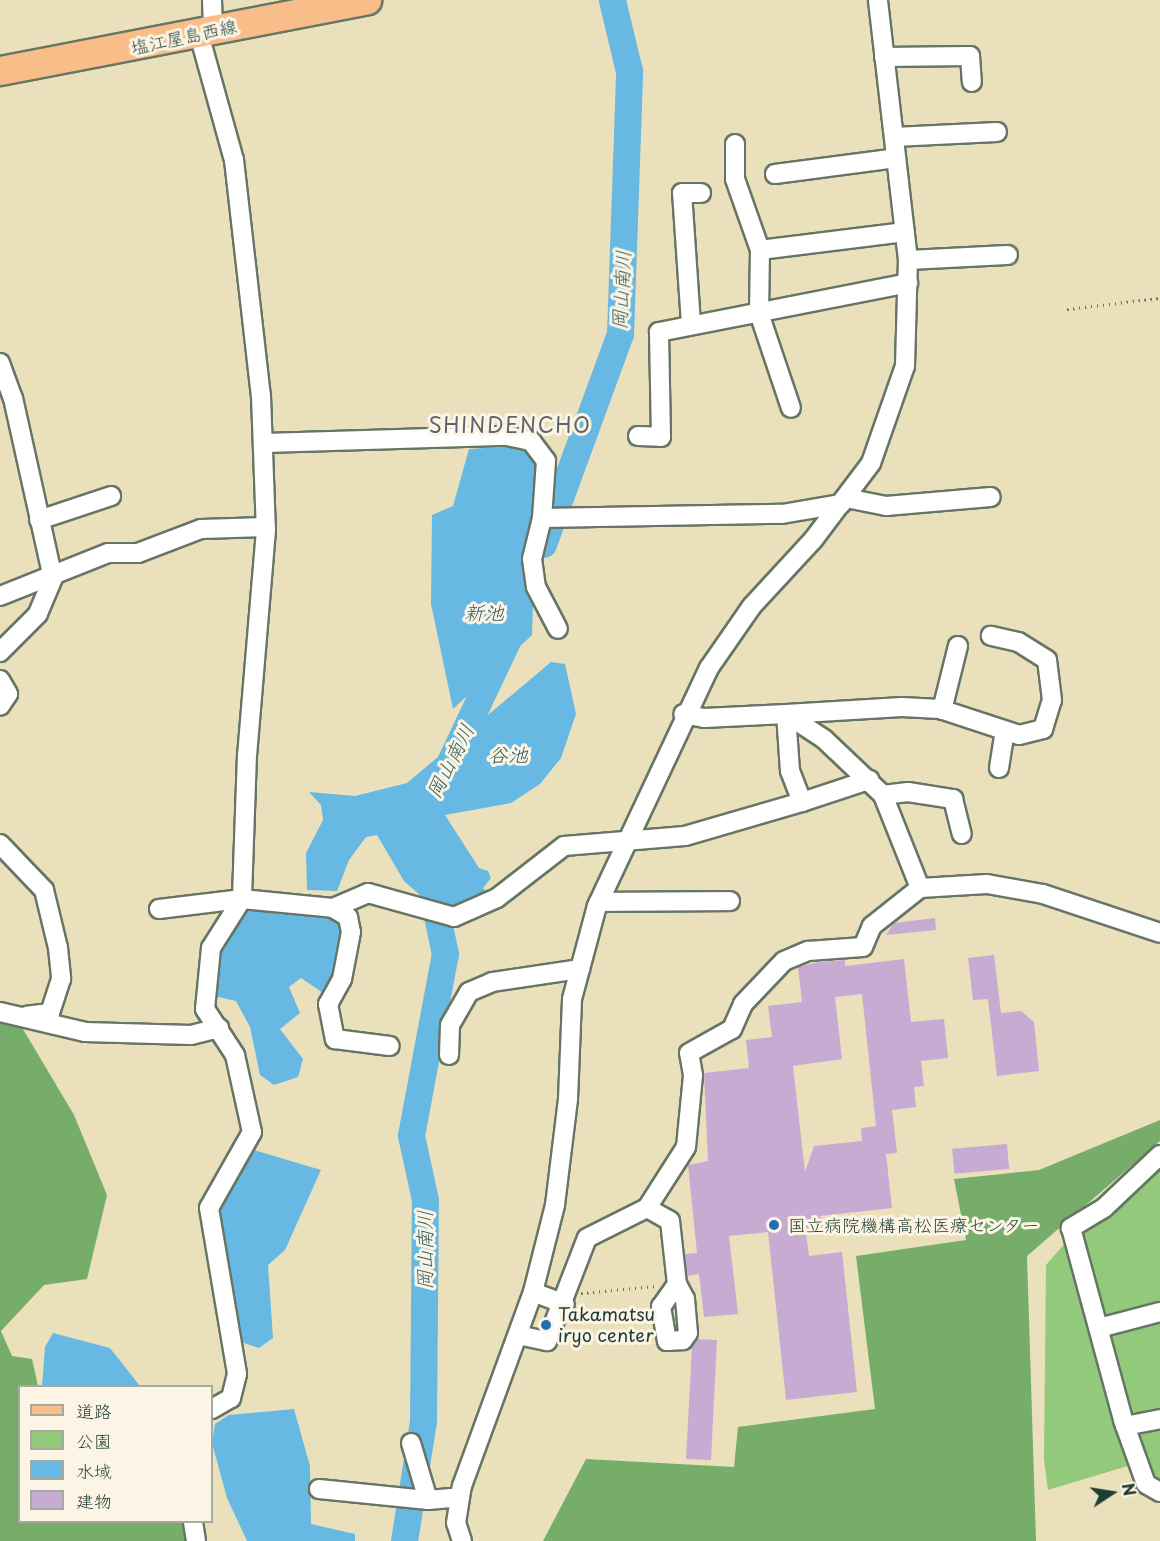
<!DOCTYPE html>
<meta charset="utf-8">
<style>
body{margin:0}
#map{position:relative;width:1160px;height:1541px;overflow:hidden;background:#ebe0bc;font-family:"Playpen Sans","Klee One",sans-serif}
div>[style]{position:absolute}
.green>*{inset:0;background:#93c97b}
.forest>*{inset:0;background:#76ad6b}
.water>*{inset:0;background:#67b8e2}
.river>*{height:27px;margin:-13.5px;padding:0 13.5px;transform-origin:13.5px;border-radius:13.5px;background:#67b8e2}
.building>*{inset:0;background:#c7abd3;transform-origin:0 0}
.path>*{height:3px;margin-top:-1.5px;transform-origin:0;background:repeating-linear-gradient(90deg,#667664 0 1.5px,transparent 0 6px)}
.roads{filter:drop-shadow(2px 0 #667664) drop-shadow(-2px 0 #667664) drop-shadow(0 2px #667664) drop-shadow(0 -2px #667664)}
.street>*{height:18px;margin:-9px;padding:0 9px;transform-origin:9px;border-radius:9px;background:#fff}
.primary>*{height:28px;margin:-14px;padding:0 14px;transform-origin:14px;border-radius:14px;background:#f8bd89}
.dots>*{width:16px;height:16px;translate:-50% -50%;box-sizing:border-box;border:3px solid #fcf5e5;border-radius:50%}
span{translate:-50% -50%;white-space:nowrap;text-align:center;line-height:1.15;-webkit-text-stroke:6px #fcf5e5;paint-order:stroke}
.street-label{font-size:18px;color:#1f3d34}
.poi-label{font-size:18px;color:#1f3d34}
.left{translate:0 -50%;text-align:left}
.water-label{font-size:20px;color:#315c60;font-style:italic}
.quarter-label{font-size:21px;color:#5a646c;letter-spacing:1.5px}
.legend{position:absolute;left:18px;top:1385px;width:195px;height:138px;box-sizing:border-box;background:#fcf5e5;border:2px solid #a4ab9e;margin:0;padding:8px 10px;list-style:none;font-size:18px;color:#1f3d34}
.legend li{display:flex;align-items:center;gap:12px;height:30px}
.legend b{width:30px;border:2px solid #a4ab9e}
.north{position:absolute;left:1082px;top:1463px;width:60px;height:60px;-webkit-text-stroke:4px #fcf5e5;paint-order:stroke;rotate:78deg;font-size:16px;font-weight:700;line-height:24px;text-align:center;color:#1f3d34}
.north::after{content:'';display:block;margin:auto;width:21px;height:27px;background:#1f3d34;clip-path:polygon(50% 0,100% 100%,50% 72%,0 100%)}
</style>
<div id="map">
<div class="green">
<i style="clip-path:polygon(1160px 1160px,1160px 1500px,1131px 1465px,1048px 1490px,1044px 1459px,1046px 1265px,1079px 1227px)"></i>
</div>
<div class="forest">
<i style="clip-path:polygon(0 1018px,20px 1024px,74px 1115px,107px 1195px,87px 1279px,44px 1285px,1px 1331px,12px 1356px,32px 1359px,38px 1386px,20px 1386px,20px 1522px,187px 1522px,194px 1541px,0 1541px)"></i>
<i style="clip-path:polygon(1160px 1120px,1160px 1141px,1027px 1256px,1036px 1541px,543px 1541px,586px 1459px,734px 1467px,738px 1427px,875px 1409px,856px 1256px,966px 1240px,954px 1179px,1039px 1170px)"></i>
</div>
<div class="water">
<i style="clip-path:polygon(516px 446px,538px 453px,532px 635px,453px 709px,431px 604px,432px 515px,453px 506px,469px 449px)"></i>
<i style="clip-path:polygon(551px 662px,565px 664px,576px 714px,561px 758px,540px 784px,511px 803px,445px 815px,479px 868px,488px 871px,491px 878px,483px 888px,488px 893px,465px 911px,428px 902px,404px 881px,377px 835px,366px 837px,349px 860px,337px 891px,307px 890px,306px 853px,323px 820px,321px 805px,309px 792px,355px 796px,407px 783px)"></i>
<i style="clip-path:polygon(246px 907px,331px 917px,345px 926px,337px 966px,323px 993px,301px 978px,289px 987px,300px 1013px,280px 1029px,303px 1059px,298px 1077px,274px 1085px,260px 1075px,250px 1027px,236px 1001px,210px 995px,217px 945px)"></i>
<i style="clip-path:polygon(251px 1149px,321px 1170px,285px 1250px,268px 1265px,273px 1338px,259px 1348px,241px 1342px,213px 1213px)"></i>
<i style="clip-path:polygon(53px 1333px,110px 1348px,140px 1386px,42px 1386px,45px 1347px)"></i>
<i style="clip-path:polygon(294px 1409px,310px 1466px,311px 1524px,355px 1534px,355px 1541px,247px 1541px,227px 1498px,212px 1443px,215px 1424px,229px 1415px)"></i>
</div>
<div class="river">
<i style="left:543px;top:544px;width:224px;rotate:-69.9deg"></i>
<i style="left:620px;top:334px;width:263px;rotate:-88deg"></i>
<i style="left:629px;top:71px;width:73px;rotate:-103.5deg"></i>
<i style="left:446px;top:770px;width:145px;rotate:-64.7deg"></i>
<i style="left:404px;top:1541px;width:121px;rotate:-81deg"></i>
<i style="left:423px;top:1421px;width:221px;rotate:-89.5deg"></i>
<i style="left:425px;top:1200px;width:66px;rotate:-102.2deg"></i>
<i style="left:411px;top:1135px;width:184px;rotate:-79.4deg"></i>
<i style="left:445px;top:954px;width:68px;rotate:-101.8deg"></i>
</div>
<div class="building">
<i style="clip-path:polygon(935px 918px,936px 930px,886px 935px,894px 923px)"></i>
<i style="clip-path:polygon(994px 955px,1001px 1013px,1021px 1011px,1034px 1022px,1039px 1071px,997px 1076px,988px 999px,973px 1000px,968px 958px)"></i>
<i style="clip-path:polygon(evenodd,904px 959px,911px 1022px,944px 1019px,948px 1058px,921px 1061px,924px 1086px,914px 1087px,916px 1107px,892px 1110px,897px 1153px,886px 1154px,892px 1208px,820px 1216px,830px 1230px,806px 1233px,809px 1256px,842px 1252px,857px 1392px,786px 1400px,768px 1232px,729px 1236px,738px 1314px,704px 1317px,699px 1274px,687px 1276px,685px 1254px,697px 1253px,688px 1165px,708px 1161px,704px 1073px,749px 1068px,746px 1040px,772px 1037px,768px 1006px,802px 1002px,798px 967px,818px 962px,845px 960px,845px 966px,904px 959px,862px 994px,876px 1126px,861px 1128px,862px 1141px,814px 1146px,805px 1172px,793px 1066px,842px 1059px,835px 997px,862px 994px)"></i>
<i style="left:1007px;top:1144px;width:25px;height:55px;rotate:85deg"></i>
<i style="clip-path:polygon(697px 1339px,717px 1340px,711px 1460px,686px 1459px,692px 1347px)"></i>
</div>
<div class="path">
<i style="left:1067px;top:309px;width:94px;rotate:-6.7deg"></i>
<i style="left:581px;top:1293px;width:75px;rotate:-5.3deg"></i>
</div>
<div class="roads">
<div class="street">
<i style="left:212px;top:0;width:31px;rotate:88deg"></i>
<i style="left:199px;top:34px;width:131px;rotate:74.5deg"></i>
<i style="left:234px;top:160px;width:238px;rotate:83.5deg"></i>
<i style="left:261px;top:396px;width:134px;rotate:87.9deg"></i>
<i style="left:266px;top:530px;width:225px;rotate:94.8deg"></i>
<i style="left:247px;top:754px;width:145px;rotate:92deg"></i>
<i style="left:242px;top:899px;width:58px;rotate:122.3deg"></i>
<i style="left:211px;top:948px;width:61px;rotate:95.6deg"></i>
<i style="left:205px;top:1009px;width:55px;rotate:56.9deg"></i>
<i style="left:235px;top:1055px;width:79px;rotate:77.6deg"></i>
<i style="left:252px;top:1132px;width:87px;rotate:119.5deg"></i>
<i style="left:209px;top:1208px;width:168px;rotate:80.4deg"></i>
<i style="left:237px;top:1374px;width:25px;rotate:104deg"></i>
<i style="left:231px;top:1398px;width:22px;rotate:150deg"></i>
<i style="left:884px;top:57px;width:86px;rotate:-0.7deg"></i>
<i style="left:970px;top:56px;width:26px;rotate:86deg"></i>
<i style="left:894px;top:137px;width:103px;rotate:-2.8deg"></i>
<i style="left:735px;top:144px;width:35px;rotate:90deg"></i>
<i style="left:735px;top:179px;width:75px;rotate:70.6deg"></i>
<i style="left:760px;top:250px;width:63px;rotate:90.9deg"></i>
<i style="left:759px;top:313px;width:100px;rotate:71.4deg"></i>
<i style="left:775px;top:174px;width:122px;rotate:-7.5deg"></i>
<i style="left:760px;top:250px;width:146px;rotate:-7.1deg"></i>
<i style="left:908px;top:260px;width:100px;rotate:-2.9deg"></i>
<i style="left:691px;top:324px;width:131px;rotate:-93.9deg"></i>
<i style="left:682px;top:193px;width:19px"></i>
<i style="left:0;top:363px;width:37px;rotate:70deg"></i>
<i style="left:13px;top:398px;width:184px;rotate:77.5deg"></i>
<i style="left:53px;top:578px;width:39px;rotate:113deg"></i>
<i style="left:38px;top:614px;width:54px;rotate:135deg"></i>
<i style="left:638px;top:436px;width:23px;rotate:2deg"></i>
<i style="left:661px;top:437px;width:105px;rotate:-91.1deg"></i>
<i style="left:659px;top:332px;width:254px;rotate:-11.1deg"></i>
<i style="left:265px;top:443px;width:242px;rotate:-1.7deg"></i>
<i style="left:507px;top:436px;width:25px;rotate:12deg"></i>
<i style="left:531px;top:441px;width:25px;rotate:53deg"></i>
<i style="left:546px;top:461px;width:57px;rotate:94deg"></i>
<i style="left:542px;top:518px;width:240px;rotate:-1deg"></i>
<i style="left:782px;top:514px;width:60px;rotate:-9.6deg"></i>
<i style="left:846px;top:498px;width:41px;rotate:11.3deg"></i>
<i style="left:886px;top:506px;width:105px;rotate:-4.9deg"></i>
<i style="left:542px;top:518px;width:42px;rotate:103.7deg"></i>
<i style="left:532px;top:559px;width:28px;rotate:82deg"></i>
<i style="left:536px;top:587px;width:47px;rotate:62.4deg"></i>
<i style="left:39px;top:520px;width:76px;rotate:-18.4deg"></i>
<i style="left:0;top:596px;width:116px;rotate:-21.7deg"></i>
<i style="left:108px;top:553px;width:30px"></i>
<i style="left:138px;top:553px;width:67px;rotate:-20.9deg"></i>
<i style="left:201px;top:529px;width:65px;rotate:-1.8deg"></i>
<i style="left:0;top:680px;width:16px;rotate:60deg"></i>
<i style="left:8px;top:694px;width:14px;rotate:124deg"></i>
<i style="left:942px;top:710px;width:66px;rotate:-76deg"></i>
<i style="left:999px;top:768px;width:37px;rotate:-81deg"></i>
<i style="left:883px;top:795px;width:25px;rotate:-7deg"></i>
<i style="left:908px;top:792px;width:46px;rotate:8.8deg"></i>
<i style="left:953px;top:799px;width:36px;rotate:76deg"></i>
<i style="left:802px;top:802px;width:71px;rotate:-18.2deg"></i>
<i style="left:0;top:844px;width:64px;rotate:46.3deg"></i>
<i style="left:44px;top:890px;width:60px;rotate:76.4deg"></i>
<i style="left:58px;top:948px;width:31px;rotate:84deg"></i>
<i style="left:61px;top:979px;width:36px;rotate:108deg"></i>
<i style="left:50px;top:1013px;width:23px;rotate:173deg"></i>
<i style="left:920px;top:888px;width:67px;rotate:-3.4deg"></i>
<i style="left:987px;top:884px;width:57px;rotate:10.1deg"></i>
<i style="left:1043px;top:894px;width:123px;rotate:18.4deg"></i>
<i style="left:599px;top:902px;width:131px;rotate:-0.4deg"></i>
<i style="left:333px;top:908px;width:17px;rotate:31deg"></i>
<i style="left:348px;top:917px;width:15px;rotate:79deg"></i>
<i style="left:351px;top:932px;width:48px;rotate:100.8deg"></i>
<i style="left:342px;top:979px;width:29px;rotate:119deg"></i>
<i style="left:328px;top:1004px;width:36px;rotate:79deg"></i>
<i style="left:335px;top:1039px;width:55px;rotate:7.3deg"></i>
<i style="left:159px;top:909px;width:84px;rotate:-6.9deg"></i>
<i style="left:242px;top:899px;width:91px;rotate:5.6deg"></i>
<i style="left:333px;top:908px;width:38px;rotate:-23deg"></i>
<i style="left:368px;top:893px;width:89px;rotate:15.6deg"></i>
<i style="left:454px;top:917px;width:47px;rotate:-23.8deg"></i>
<i style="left:497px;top:898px;width:85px;rotate:-37.8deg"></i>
<i style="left:564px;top:846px;width:121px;rotate:-4.7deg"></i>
<i style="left:685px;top:836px;width:122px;rotate:-16.2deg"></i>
<i style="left:802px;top:802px;width:33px;rotate:-111deg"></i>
<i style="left:790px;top:771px;width:57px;rotate:-94deg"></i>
<i style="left:786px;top:714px;width:116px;rotate:-3.5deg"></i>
<i style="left:902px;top:707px;width:38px;rotate:3deg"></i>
<i style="left:940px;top:709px;width:83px;rotate:18.2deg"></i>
<i style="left:1019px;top:735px;width:25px;rotate:-14deg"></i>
<i style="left:1043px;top:729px;width:30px;rotate:-73deg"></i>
<i style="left:1052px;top:700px;width:40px;rotate:-97.1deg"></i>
<i style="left:1047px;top:660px;width:34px;rotate:-148deg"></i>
<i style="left:1018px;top:642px;width:28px;rotate:-167deg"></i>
<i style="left:0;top:1012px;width:87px;rotate:13.2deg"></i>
<i style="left:85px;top:1032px;width:106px;rotate:1.6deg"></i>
<i style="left:191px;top:1035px;width:29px;rotate:-14deg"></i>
<i style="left:449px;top:1055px;width:30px;rotate:-88deg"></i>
<i style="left:450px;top:1025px;width:38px;rotate:-60deg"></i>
<i style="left:469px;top:992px;width:25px;rotate:-23deg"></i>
<i style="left:492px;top:982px;width:89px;rotate:-8.4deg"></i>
<i style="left:1160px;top:1155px;width:77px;rotate:136.6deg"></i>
<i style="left:1104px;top:1208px;width:39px;rotate:149deg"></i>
<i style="left:1071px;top:1228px;width:199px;rotate:74.8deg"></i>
<i style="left:1123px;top:1420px;width:68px;rotate:70.2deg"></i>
<i style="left:1146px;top:1484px;width:16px;rotate:30deg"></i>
<i style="left:647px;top:1208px;width:72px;rotate:-57.4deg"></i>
<i style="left:686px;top:1147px;width:72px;rotate:-84.4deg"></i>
<i style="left:693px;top:1075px;width:22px;rotate:-100deg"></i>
<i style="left:689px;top:1053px;width:49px;rotate:-29.2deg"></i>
<i style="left:732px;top:1029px;width:27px;rotate:-66deg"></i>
<i style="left:743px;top:1004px;width:59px;rotate:-46.4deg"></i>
<i style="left:784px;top:961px;width:26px;rotate:-23deg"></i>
<i style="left:808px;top:951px;width:55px;rotate:-4.2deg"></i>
<i style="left:863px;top:947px;width:23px;rotate:-67deg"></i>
<i style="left:872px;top:926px;width:61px;rotate:-38.4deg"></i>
<i style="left:920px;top:888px;width:100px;rotate:-111.7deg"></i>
<i style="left:883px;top:795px;width:81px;rotate:-136.5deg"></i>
<i style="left:824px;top:739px;width:45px;rotate:-146.7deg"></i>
<i style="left:786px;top:714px;width:82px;rotate:177.2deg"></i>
<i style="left:704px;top:718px;width:21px;rotate:-169deg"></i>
<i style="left:533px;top:1292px;width:34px;rotate:21deg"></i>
<i style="left:1099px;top:1328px;width:63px;rotate:-14.7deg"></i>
<i style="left:518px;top:1335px;width:30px;rotate:12deg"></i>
<i style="left:547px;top:1341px;width:110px;rotate:-68.8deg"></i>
<i style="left:587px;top:1238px;width:67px;rotate:-26.6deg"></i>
<i style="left:647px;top:1208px;width:26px;rotate:29deg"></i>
<i style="left:670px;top:1221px;width:63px;rotate:83.7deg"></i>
<i style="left:677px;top:1284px;width:17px;rotate:62deg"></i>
<i style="left:685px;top:1299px;width:34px;rotate:85deg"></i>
<i style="left:688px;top:1333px;width:9px;rotate:126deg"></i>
<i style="left:683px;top:1340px;width:16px;rotate:176deg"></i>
<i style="left:667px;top:1341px;width:35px;rotate:-100deg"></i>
<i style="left:661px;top:1307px;width:28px;rotate:-55deg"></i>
<i style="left:1125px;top:1426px;width:36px;rotate:-11deg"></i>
<i style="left:411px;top:1443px;width:59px;rotate:73.4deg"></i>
<i style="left:319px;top:1489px;width:110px;rotate:5.8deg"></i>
<i style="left:428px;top:1500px;width:32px;rotate:-5deg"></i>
<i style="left:193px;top:1522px;width:19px;rotate:81deg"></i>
<i style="left:462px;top:1541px;width:19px;rotate:-108deg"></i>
<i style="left:456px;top:1523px;width:37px;rotate:-81deg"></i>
<i style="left:462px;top:1486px;width:207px;rotate:-69.9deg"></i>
<i style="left:533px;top:1292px;width:90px;rotate:-75.8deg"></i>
<i style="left:555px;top:1205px;width:107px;rotate:-83deg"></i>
<i style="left:568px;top:1099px;width:100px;rotate:-87.7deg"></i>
<i style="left:572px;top:999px;width:96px;rotate:-75deg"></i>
<i style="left:597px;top:906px;width:263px;rotate:-64.8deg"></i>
<i style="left:709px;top:668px;width:75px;rotate:-55.3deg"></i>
<i style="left:752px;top:606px;width:90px;rotate:-47.3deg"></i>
<i style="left:813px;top:540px;width:96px;rotate:-53deg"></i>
<i style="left:871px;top:463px;width:103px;rotate:-70.7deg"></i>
<i style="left:905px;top:366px;width:106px;rotate:-88.4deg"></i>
<i style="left:908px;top:260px;width:262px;rotate:-96.6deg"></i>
</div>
<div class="primary">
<i style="left:0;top:71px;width:374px;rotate:-10.9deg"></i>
</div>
</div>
<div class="dots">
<i style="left:774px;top:1225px;background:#1f6fb2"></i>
<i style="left:546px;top:1325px;background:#1f6fb2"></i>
</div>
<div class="street-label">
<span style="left:184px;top:37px;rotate:-12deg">塩江屋島西線</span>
</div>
<div class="poi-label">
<span class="left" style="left:788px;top:1225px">国立病院機構高松医療センター</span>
<span class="left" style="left:558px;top:1325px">Takamatsu<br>iryo center</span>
</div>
<div class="water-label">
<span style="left:621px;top:290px;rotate:-87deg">岡山南川</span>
<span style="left:484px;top:612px">新池</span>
<span style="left:508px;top:754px">谷池</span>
<span style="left:450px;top:761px;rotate:-63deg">岡山南川</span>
<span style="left:424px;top:1250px;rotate:-90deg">岡山南川</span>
</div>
<div class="quarter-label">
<span style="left:510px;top:424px">SHINDENCHO</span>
</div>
<ul class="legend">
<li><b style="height:8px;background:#f8bd89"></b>道路</li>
<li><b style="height:16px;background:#93c97b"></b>公園</li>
<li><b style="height:16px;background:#67b8e2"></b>水域</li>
<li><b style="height:16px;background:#c7abd3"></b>建物</li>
</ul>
<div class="north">N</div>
</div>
